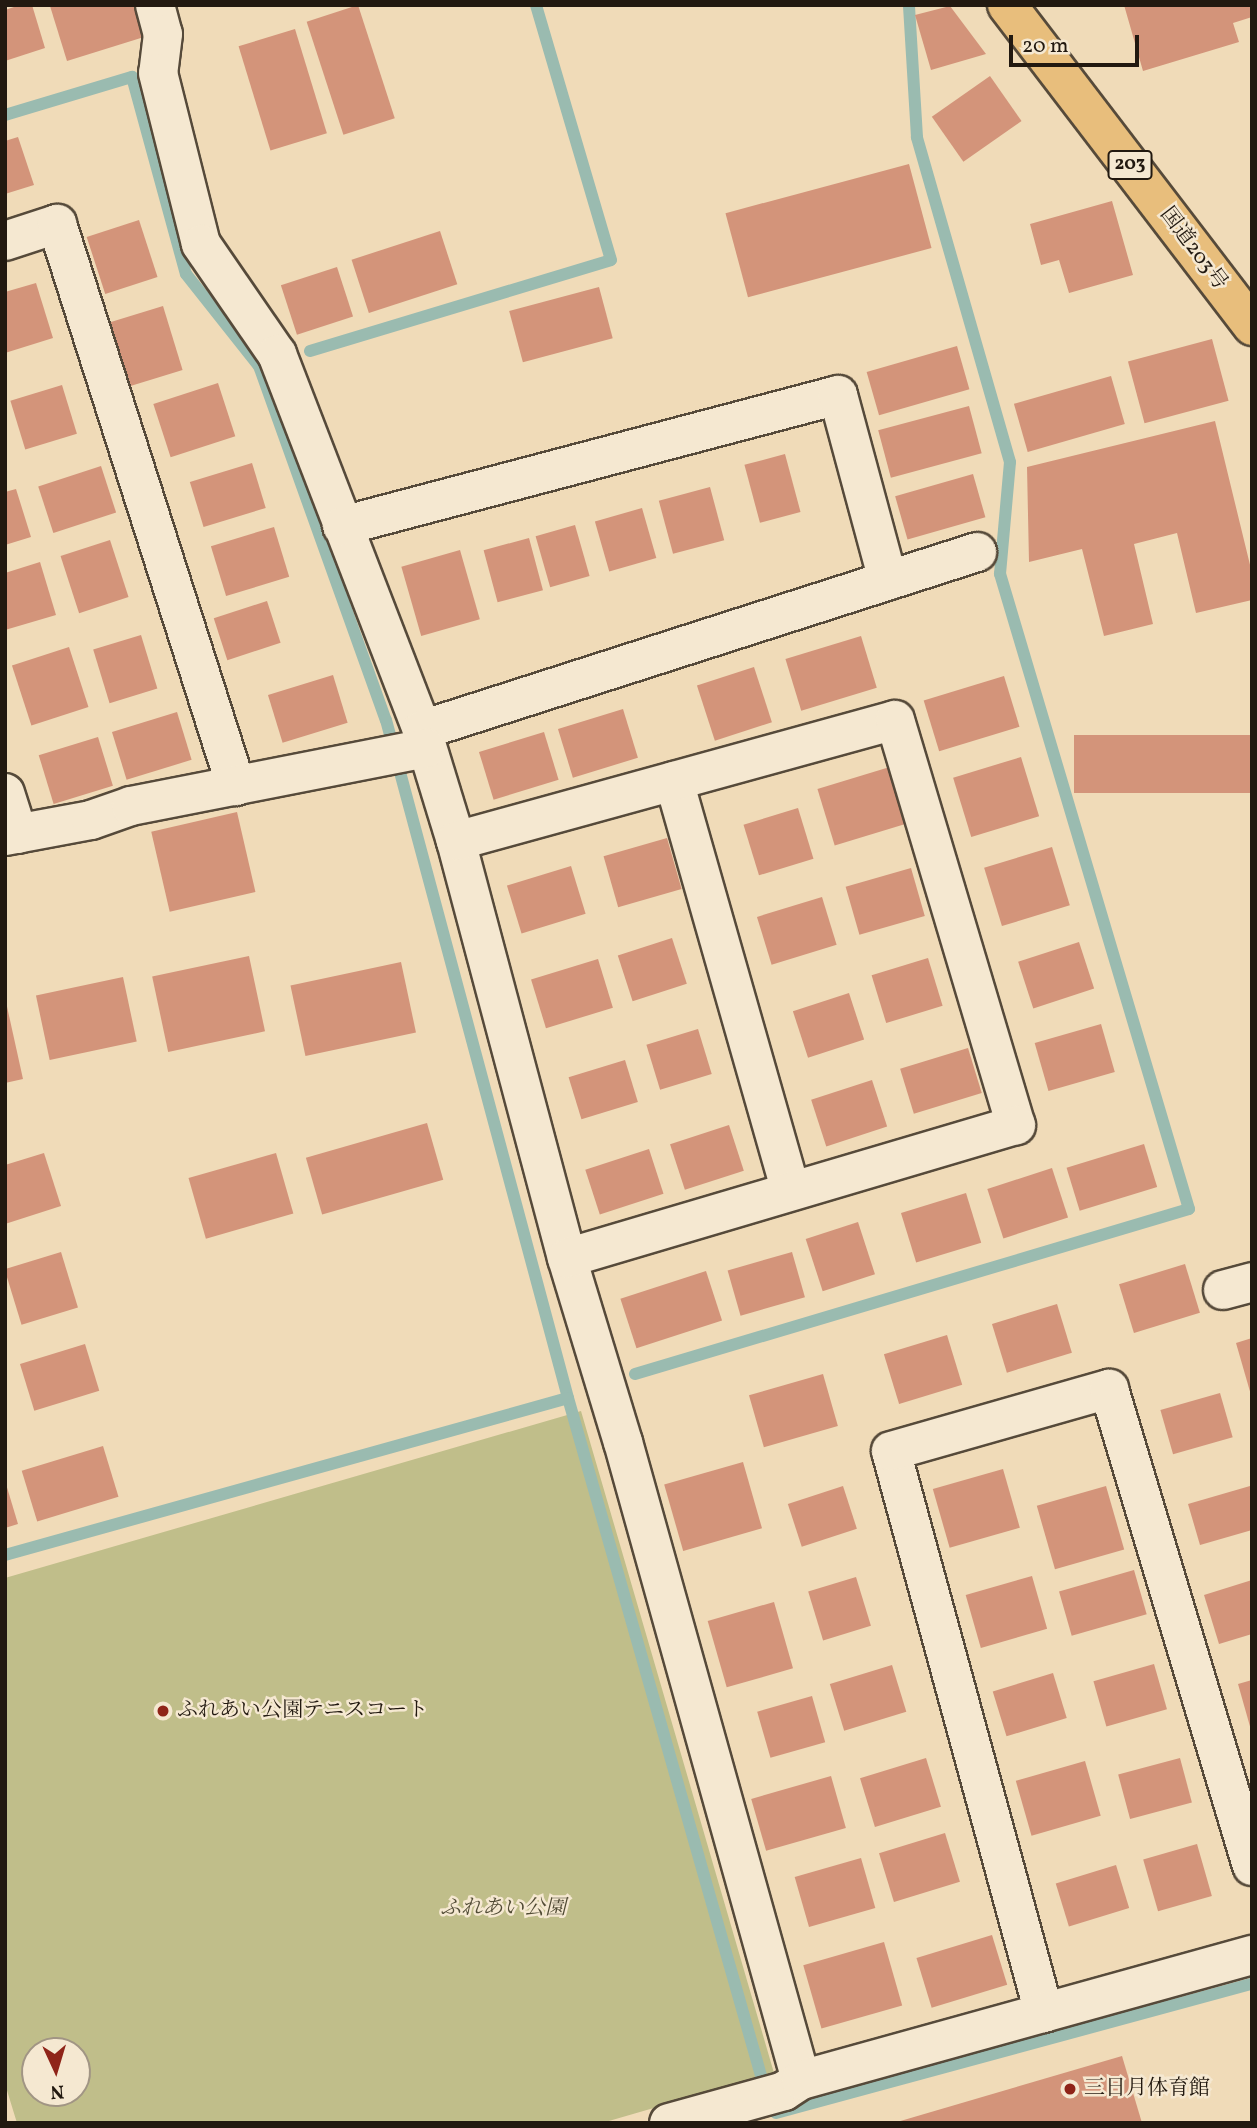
<!DOCTYPE html>
<meta charset="utf-8">
<style>
body{margin:0}
#map{position:relative;width:1257px;height:2128px;overflow:hidden;background:#f0dbb8;font-family:Vollkorn,"Noto Serif JP",serif}
div>[style]{position:absolute}
.green>*{inset:0;background:#c0be8a}
.stream>*{height:12px;margin:-6px;padding:0 6px;transform-origin:6px;border-radius:6px;background:#9abbb0}
.building>*{inset:0;background:#d3947a;transform-origin:0 0}
.roads{filter:drop-shadow(2px 0 #564a3a) drop-shadow(-2px 0 #564a3a) drop-shadow(0 2px #564a3a) drop-shadow(0 -2px #564a3a)}
.minor>*{height:38px;margin:-19px;padding:0 19px;transform-origin:19px;border-radius:19px;background:#f5e8d1}
.highway>*{height:38px;margin:-19px;padding:0 19px;transform-origin:19px;border-radius:19px;background:#e8be7c}
.dots>*{width:19px;height:19px;translate:-50% -50%;box-sizing:border-box;border:4px solid #f5e8d1;border-radius:50%}
span{translate:-50% -50%;white-space:nowrap;text-align:center;line-height:1.15;-webkit-text-stroke:5px #f5e8d1;paint-order:stroke}
.shield-label span{padding:2px 5px;background:#f5e8d1;border:2px solid;border-radius:5px;-webkit-text-stroke-width:0}
.shield-label{font-size:19px;color:#221910;font-weight:700}
.street-label{font-size:21px;color:#221910}
.poi-label{font-size:21px;color:#221910}
.left{translate:0 -50%;text-align:left}
.park-label{font-size:21px;color:#514b35;font-style:italic}
.frame{position:absolute;inset:0;border:7px solid #221910;pointer-events:none}
.north{position:absolute;left:21px;top:2037px;width:70px;height:70px;box-sizing:border-box;background:#f5e8d1;border:2px solid #a19584;border-radius:50%;rotate:176deg;font-size:19px;font-weight:700;line-height:28px;text-align:center;color:#221910}
.north::after{content:'';display:block;margin:auto;width:24px;height:32px;background:#8f2418;clip-path:polygon(50% 0,100% 100%,50% 72%,0 100%)}
.scale{position:absolute;left:1009px;top:35px;width:130px;height:32px;box-sizing:border-box;border:4px solid #221910;border-top:0;padding-left:9px;font-size:21px;line-height:24px;white-space:nowrap;color:#221910;-webkit-text-stroke:5px #f5e8d1;paint-order:stroke}
</style>
<div id="map">
<div class="green">
<i style="clip-path:polygon(evenodd,581px 1411px,774px 2073px,602px 2123px,17px 2123px,5px 2084px,5px 1578px,581px 1411px,35px 2051px,77px 2051px,77px 2093px,35px 2093px,35px 2051px)"></i>
</div>
<div class="stream">
<i style="left:5px;top:115px;width:133px;rotate:-16.7deg"></i>
<i style="left:132px;top:77px;width:204px;rotate:74.7deg"></i>
<i style="left:186px;top:274px;width:117px;rotate:51.6deg"></i>
<i style="left:259px;top:366px;width:376px;rotate:70.3deg"></i>
<i style="left:386px;top:720px;width:702px;rotate:74.97deg"></i>
<i style="left:568px;top:1398px;width:723px;rotate:74.1deg"></i>
<i style="left:310px;top:351px;width:314px;rotate:-16.8deg"></i>
<i style="left:611px;top:260px;width:266px;rotate:-106.4deg"></i>
<i style="left:635px;top:1374px;width:578px;rotate:-16.59deg"></i>
<i style="left:1189px;top:1209px;width:663px;rotate:-106.57deg"></i>
<i style="left:1000px;top:574px;width:112px;rotate:-84.9deg"></i>
<i style="left:1010px;top:462px;width:338px;rotate:-106deg"></i>
<i style="left:917px;top:137px;width:132px;rotate:-93.5deg"></i>
<i style="left:5px;top:1555px;width:584px;rotate:-15.58deg"></i>
<i style="left:776px;top:2113px;width:493px;rotate:-15.2deg"></i>
</div>
<div class="building">
<i style="clip-path:polygon(20px 5px,32px 5px,45px 48px,5px 61px,5px 10px)"></i>
<i style="clip-path:polygon(134px 5px,144px 37px,67px 61px,50px 6px)"></i>
<i style="left:358px;top:5px;width:119px;height:54px;rotate:72deg"></i>
<i style="clip-path:polygon(1124px 5px,1252px 5px,1252px 17px,1233px 23px,1239px 42px,1143px 71px)"></i>
<i style="clip-path:polygon(950px 6px,986px 54px,931px 70px,915px 15px)"></i>
<i style="left:295px;top:29px;width:109px;height:59px;rotate:73deg"></i>
<i style="left:990px;top:76px;width:55px;height:71px;rotate:55deg"></i>
<i style="clip-path:polygon(18px 137px,34px 185px,5px 194px,5px 141px)"></i>
<i style="left:909px;top:164px;width:87px;height:190px;rotate:75deg"></i>
<i style="clip-path:polygon(1112px 201px,1133px 275px,1069px 293px,1059px 260px,1041px 265px,1030px 224px)"></i>
<i style="left:139px;top:220px;width:60px;height:55px;rotate:72deg"></i>
<i style="left:440px;top:231px;width:56px;height:93px;rotate:72deg"></i>
<i style="left:337px;top:267px;width:52px;height:59px;rotate:72deg"></i>
<i style="clip-path:polygon(36px 283px,53px 338px,5px 353px,5px 292px)"></i>
<i style="left:599px;top:287px;width:53px;height:93px;rotate:75deg"></i>
<i style="left:163px;top:306px;width:67px;height:57px;rotate:73deg"></i>
<i style="left:1212px;top:339px;width:64px;height:87px;rotate:75deg"></i>
<i style="left:957px;top:346px;width:45px;height:94px;rotate:74deg"></i>
<i style="left:1111px;top:376px;width:50px;height:101px;rotate:74deg"></i>
<i style="left:218px;top:383px;width:56px;height:68px;rotate:72deg"></i>
<i style="left:62px;top:385px;width:51px;height:54px;rotate:73deg"></i>
<i style="left:969px;top:406px;width:49px;height:94px;rotate:75deg"></i>
<i style="clip-path:polygon(1215px 421px,1252px 573px,1252px 600px,1196px 613px,1177px 533px,1134px 544px,1153px 624px,1104px 636px,1082px 549px,1029px 562px,1027px 467px)"></i>
<i style="left:785px;top:454px;width:60px;height:42px;rotate:75deg"></i>
<i style="left:252px;top:463px;width:47px;height:65px;rotate:73deg"></i>
<i style="left:101px;top:466px;width:49px;height:66px;rotate:72deg"></i>
<i style="left:973px;top:474px;width:45px;height:81px;rotate:74deg"></i>
<i style="left:710px;top:487px;width:55px;height:53px;rotate:75deg"></i>
<i style="clip-path:polygon(16px 489px,31px 537px,5px 545px,5px 492px)"></i>
<i style="left:642px;top:508px;width:52px;height:49px;rotate:74deg"></i>
<i style="left:575px;top:525px;width:53px;height:41px;rotate:74deg"></i>
<i style="left:274px;top:527px;width:52px;height:66px;rotate:73deg"></i>
<i style="left:529px;top:538px;width:54px;height:47px;rotate:75deg"></i>
<i style="left:110px;top:540px;width:60px;height:52px;rotate:72deg"></i>
<i style="left:460px;top:550px;width:72px;height:61px;rotate:74deg"></i>
<i style="clip-path:polygon(40px 562px,56px 615px,5px 630px,5px 573px)"></i>
<i style="left:267px;top:601px;width:44px;height:56px;rotate:72deg"></i>
<i style="left:141px;top:635px;width:56px;height:50px;rotate:73deg"></i>
<i style="left:861px;top:636px;width:54px;height:79px;rotate:73deg"></i>
<i style="left:69px;top:647px;width:63px;height:60px;rotate:72deg"></i>
<i style="left:754px;top:667px;width:58px;height:60px;rotate:72deg"></i>
<i style="left:333px;top:675px;width:50px;height:68px;rotate:73deg"></i>
<i style="left:1004px;top:676px;width:53px;height:84px;rotate:73deg"></i>
<i style="left:623px;top:709px;width:51px;height:68px;rotate:73deg"></i>
<i style="left:177px;top:712px;width:50px;height:68px;rotate:73deg"></i>
<i style="left:544px;top:732px;width:50px;height:68px;rotate:73deg"></i>
<i style="left:1252px;top:735px;width:58px;height:178px;rotate:90deg"></i>
<i style="left:98px;top:737px;width:51px;height:62px;rotate:73deg"></i>
<i style="left:1021px;top:757px;width:62px;height:71px;rotate:73deg"></i>
<i style="left:893px;top:766px;width:59px;height:79px;rotate:73deg"></i>
<i style="left:798px;top:808px;width:53px;height:57px;rotate:73deg"></i>
<i style="left:237px;top:812px;width:82px;height:88px;rotate:77deg"></i>
<i style="left:667px;top:838px;width:53px;height:66px;rotate:74deg"></i>
<i style="left:1052px;top:847px;width:61px;height:71px;rotate:73deg"></i>
<i style="left:571px;top:866px;width:50px;height:67px;rotate:73deg"></i>
<i style="left:911px;top:868px;width:50px;height:68px;rotate:74deg"></i>
<i style="left:822px;top:897px;width:50px;height:68px;rotate:73deg"></i>
<i style="left:672px;top:938px;width:48px;height:57px;rotate:72deg"></i>
<i style="left:1079px;top:942px;width:49px;height:64px;rotate:72deg"></i>
<i style="left:249px;top:956px;width:77px;height:99px;rotate:78deg"></i>
<i style="left:928px;top:958px;width:50px;height:59px;rotate:73deg"></i>
<i style="left:598px;top:959px;width:51px;height:70px;rotate:73deg"></i>
<i style="left:401px;top:962px;width:72px;height:113px;rotate:78deg"></i>
<i style="left:123px;top:977px;width:66px;height:89px;rotate:78deg"></i>
<i style="left:849px;top:993px;width:49px;height:59px;rotate:72deg"></i>
<i style="clip-path:polygon(6px 1002px,23px 1079px,5px 1083px,5px 1003px)"></i>
<i style="left:1101px;top:1024px;width:50px;height:69px;rotate:74deg"></i>
<i style="left:698px;top:1029px;width:47px;height:54px;rotate:73deg"></i>
<i style="left:968px;top:1048px;width:47px;height:71px;rotate:73deg"></i>
<i style="left:625px;top:1060px;width:44px;height:59px;rotate:73deg"></i>
<i style="left:872px;top:1080px;width:49px;height:64px;rotate:72deg"></i>
<i style="left:427px;top:1123px;width:59px;height:126px;rotate:74deg"></i>
<i style="left:729px;top:1125px;width:48px;height:62px;rotate:72deg"></i>
<i style="left:1144px;top:1144px;width:45px;height:81px;rotate:73deg"></i>
<i style="left:649px;top:1149px;width:47px;height:67px;rotate:72deg"></i>
<i style="clip-path:polygon(44px 1153px,61px 1206px,5px 1224px,5px 1165px)"></i>
<i style="left:276px;top:1153px;width:63px;height:91px;rotate:74deg"></i>
<i style="left:1052px;top:1168px;width:52px;height:68px;rotate:72deg"></i>
<i style="left:966px;top:1193px;width:52px;height:68px;rotate:73deg"></i>
<i style="left:858px;top:1222px;width:55px;height:55px;rotate:72deg"></i>
<i style="left:61px;top:1252px;width:58px;height:59px;rotate:73deg"></i>
<i style="left:792px;top:1252px;width:47px;height:67px;rotate:74deg"></i>
<i style="left:1185px;top:1264px;width:51px;height:69px;rotate:73deg"></i>
<i style="left:706px;top:1271px;width:52px;height:90px;rotate:72deg"></i>
<i style="left:1057px;top:1304px;width:51px;height:68px;rotate:73deg"></i>
<i style="left:947px;top:1335px;width:52px;height:66px;rotate:73deg"></i>
<i style="clip-path:polygon(1252px 1338px,1252px 1395px,1251px 1395px,1236px 1343px)"></i>
<i style="left:85px;top:1344px;width:49px;height:68px;rotate:73deg"></i>
<i style="left:823px;top:1374px;width:54px;height:77px;rotate:74deg"></i>
<i style="left:1220px;top:1393px;width:46px;height:62px;rotate:74deg"></i>
<i style="left:103px;top:1446px;width:53px;height:85px;rotate:73deg"></i>
<i style="left:743px;top:1462px;width:69px;height:82px;rotate:74deg"></i>
<i style="left:1003px;top:1469px;width:61px;height:73px;rotate:74deg"></i>
<i style="clip-path:polygon(6px 1484px,18px 1524px,5px 1528px,5px 1485px)"></i>
<i style="left:843px;top:1486px;width:45px;height:58px;rotate:72deg"></i>
<i style="left:1106px;top:1486px;width:66px;height:72px;rotate:74deg"></i>
<i style="clip-path:polygon(1250px 1486px,1252px 1530px,1200px 1545px,1188px 1504px)"></i>
<i style="left:1134px;top:1570px;width:46px;height:78px;rotate:74deg"></i>
<i style="left:1032px;top:1576px;width:55px;height:69px;rotate:74deg"></i>
<i style="left:856px;top:1577px;width:51px;height:50px;rotate:73deg"></i>
<i style="clip-path:polygon(1252px 1580px,1252px 1634px,1219px 1644px,1204px 1595px)"></i>
<i style="left:774px;top:1602px;width:69px;height:69px;rotate:74deg"></i>
<i style="left:1154px;top:1664px;width:47px;height:63px;rotate:74deg"></i>
<i style="left:892px;top:1665px;width:49px;height:65px;rotate:73deg"></i>
<i style="left:1053px;top:1673px;width:47px;height:63px;rotate:73deg"></i>
<i style="clip-path:polygon(1252px 1680px,1252px 1730px,1251px 1730px,1238px 1684px)"></i>
<i style="left:812px;top:1696px;width:48px;height:57px;rotate:74deg"></i>
<i style="left:926px;top:1758px;width:51px;height:69px;rotate:73deg"></i>
<i style="left:1180px;top:1758px;width:46px;height:64px;rotate:75deg"></i>
<i style="left:1085px;top:1761px;width:57px;height:72px;rotate:74deg"></i>
<i style="left:831px;top:1776px;width:54px;height:83px;rotate:74deg"></i>
<i style="left:945px;top:1833px;width:51px;height:69px;rotate:73deg"></i>
<i style="left:1197px;top:1844px;width:54px;height:56px;rotate:74deg"></i>
<i style="left:861px;top:1858px;width:52px;height:69px;rotate:74deg"></i>
<i style="left:1116px;top:1865px;width:45px;height:63px;rotate:73deg"></i>
<i style="left:992px;top:1935px;width:52px;height:79px;rotate:73deg"></i>
<i style="left:884px;top:1942px;width:66px;height:84px;rotate:74deg"></i>
<i style="clip-path:polygon(1122px 2056px,1142px 2123px,897px 2123px,897px 2122px)"></i>
</div>
<div class="roads">
<div class="minor">
<i style="left:155px;top:5px;width:30px;rotate:75deg"></i>
<i style="left:163px;top:34px;width:39px;rotate:97deg"></i>
<i style="left:158px;top:73px;width:176px;rotate:75.9deg"></i>
<i style="left:201px;top:244px;width:134px;rotate:55.4deg"></i>
<i style="left:277px;top:354px;width:403px;rotate:68.9deg"></i>
<i style="left:422px;top:730px;width:116px;rotate:73deg"></i>
<i style="left:456px;top:841px;width:432px;rotate:75.1deg"></i>
<i style="left:567px;top:1258px;width:192px;rotate:73.1deg"></i>
<i style="left:623px;top:1442px;width:662px;rotate:74.41deg"></i>
<i style="left:5px;top:241px;width:55px;rotate:-18.1deg"></i>
<i style="left:57px;top:224px;width:590px;rotate:72.33deg"></i>
<i style="left:342px;top:526px;width:513px;rotate:-14.79deg"></i>
<i style="left:838px;top:395px;width:192px;rotate:74.9deg"></i>
<i style="left:422px;top:730px;width:583px;rotate:-17.78deg"></i>
<i style="left:674px;top:781px;width:426px;rotate:74.1deg"></i>
<i style="left:5px;top:793px;width:43px;rotate:72.4deg"></i>
<i style="left:5px;top:836px;width:87px;rotate:-10.5deg"></i>
<i style="left:91px;top:820px;width:42px;rotate:-19.3deg"></i>
<i style="left:131px;top:806px;width:301px;rotate:-11.1deg"></i>
<i style="left:456px;top:841px;width:455px;rotate:-15.4deg"></i>
<i style="left:895px;top:720px;width:423px;rotate:73.4deg"></i>
<i style="left:1016px;top:1125px;width:468px;rotate:163.5deg"></i>
<i style="left:1223px;top:1290px;width:30px;rotate:-15deg"></i>
<i style="left:1044px;top:2013px;width:582px;rotate:-105.23deg"></i>
<i style="left:891px;top:1451px;width:227px;rotate:-15.9deg"></i>
<i style="left:1109px;top:1389px;width:498px;rotate:73.3deg"></i>
<i style="left:669px;top:2123px;width:119px;rotate:-15.5deg"></i>
<i style="left:784px;top:2091px;width:20px;rotate:-33deg"></i>
<i style="left:801px;top:2080px;width:468px;rotate:-15.5deg"></i>
</div>
<div class="highway">
<i style="left:1007px;top:5px;width:404px;rotate:52.6deg"></i>
</div>
</div>
<div class="dots">
<i style="left:163px;top:1711px;background:#8f2418"></i>
<i style="left:1070px;top:2089px;background:#8f2418"></i>
</div>
<div class="shield-label">
<span style="left:1130px;top:165px">203</span>
</div>
<div class="street-label">
<span style="left:1193px;top:249px;rotate:53deg">国道203号</span>
</div>
<div class="poi-label">
<span class="left" style="left:177px;top:1711px">ふれあい公園テニスコート</span>
<span class="left" style="left:1084px;top:2089px">三日月体育館</span>
</div>
<div class="park-label">
<span style="left:503px;top:1909px">ふれあい公園</span>
</div>
<div class="frame"></div>
<div class="north">N</div>
<div class="scale">20 m</div>
</div>
